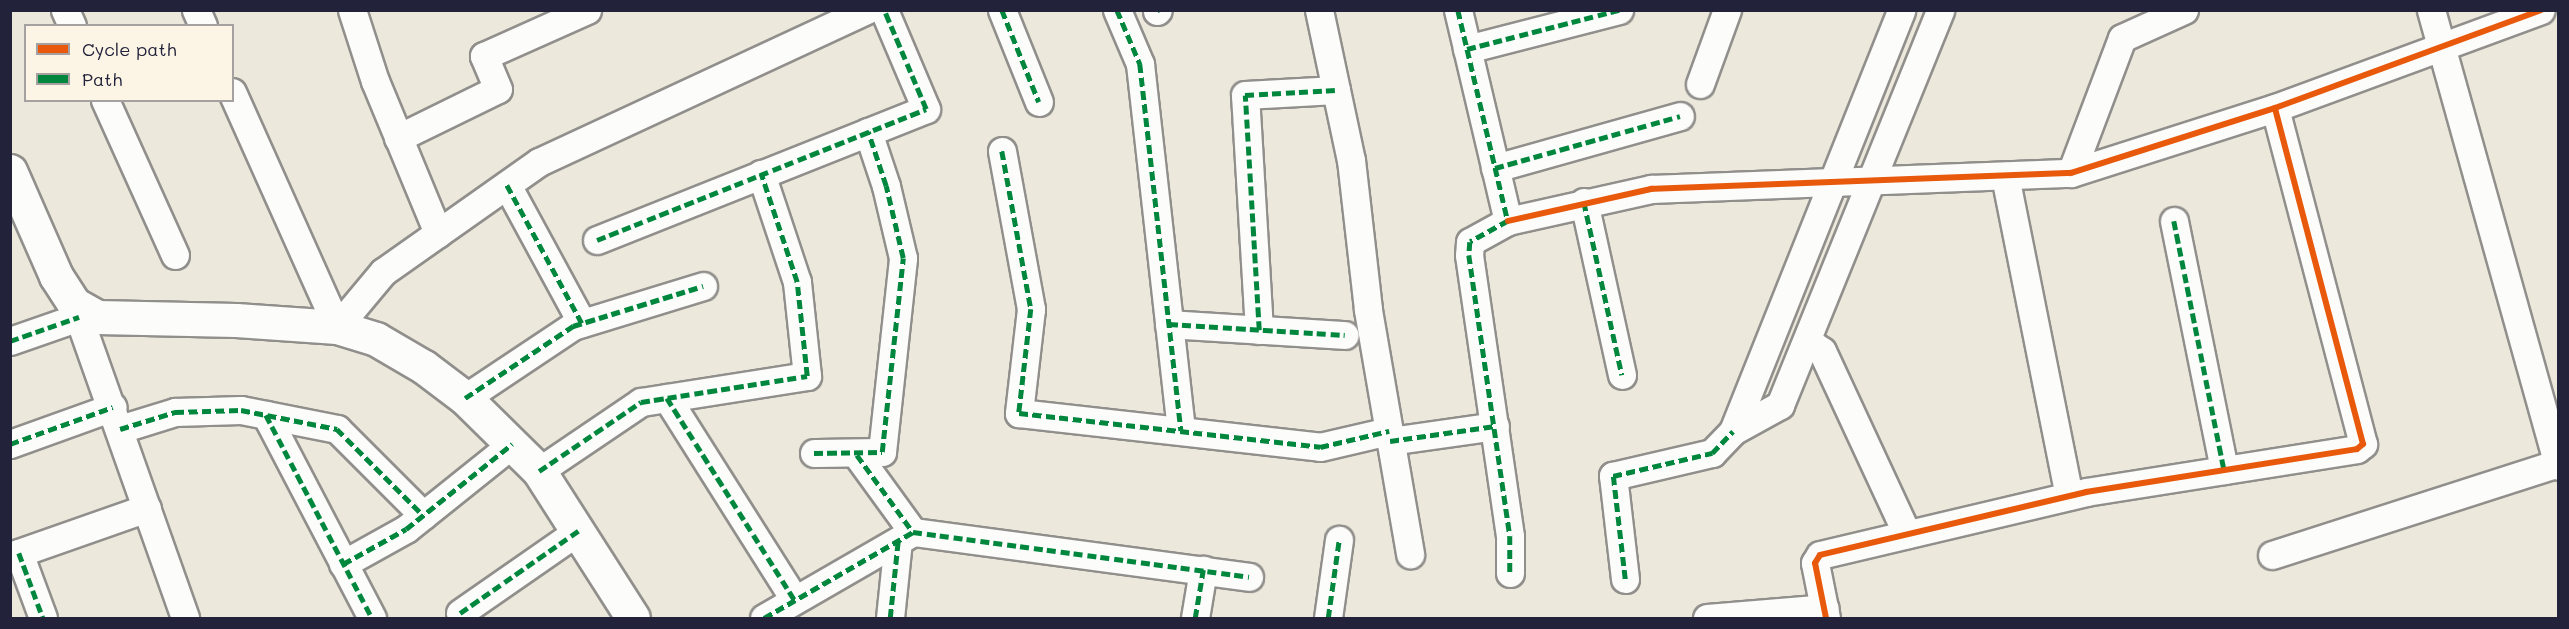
<!DOCTYPE html>
<style>
body{margin:0}
#map{position:relative;width:2569px;height:629px;overflow:hidden;background:#ece8db;font-family:Mali,sans-serif}
div>[style]{position:absolute}
.roads{filter:drop-shadow(2px 0 #918f8c) drop-shadow(-2px 0 #918f8c) drop-shadow(0 2px #918f8c) drop-shadow(0 -2px #918f8c)}
.minor>*{height:27px;margin:-13.5px;padding:0 13.5px;transform-origin:13.5px;border-radius:13.5px;background:#fcfcfa}
.tertiary>*{height:33px;margin:-16.5px;padding:0 16.5px;transform-origin:16.5px;border-radius:16.5px;background:#fcfcfa}
.quiet>*{height:4.5px;margin-top:-2.25px;transform-origin:0;background:repeating-linear-gradient(90deg,#00873e 0 9px,transparent 0 13.5px)}
.cycleway>*{height:6px;margin:-3px;padding:0 3px;transform-origin:3px;border-radius:3px;background:#e8590c}
span{translate:-50% -50%;white-space:nowrap;text-align:center;line-height:1.15;-webkit-text-stroke:4.5px #fcf5e5;paint-order:stroke}
.frame{position:absolute;inset:0;border:12px solid #22223b;pointer-events:none}
.legend{position:absolute;left:24px;top:24px;width:210px;height:78px;box-sizing:border-box;background:#fcf5e5;border:2px solid #a5a1a1;margin:0;padding:8px 10px;list-style:none;font-size:18px;color:#22223b}
.legend li{display:flex;align-items:center;gap:12px;height:30px}
.legend b{width:30px;border:2px solid #a5a1a1}
</style>
<div id="map">
<div class="roads">
<div class="minor">
<i style="left:65px;top:10px;width:17px;rotate:66deg"></i>
<i style="left:196px;top:10px;width:17px;rotate:66deg"></i>
<i style="left:352px;top:10px;width:75px;rotate:72.1deg"></i>
<i style="left:375px;top:81px;width:165px;rotate:67.5deg"></i>
<i style="left:1002px;top:10px;width:99px;rotate:68.1deg"></i>
<i style="left:1117px;top:10px;width:59px;rotate:66.9deg"></i>
<i style="left:1140px;top:64px;width:369px;rotate:83.6deg"></i>
<i style="left:1319px;top:10px;width:153px;rotate:78deg"></i>
<i style="left:1351px;top:160px;width:151px;rotate:83.5deg"></i>
<i style="left:1368px;top:310px;width:248px;rotate:80.2deg"></i>
<i style="left:1458px;top:10px;width:217px;rotate:76.7deg"></i>
<i style="left:1508px;top:221px;width:43px;rotate:151.1deg"></i>
<i style="left:1470px;top:242px;width:13px;rotate:94deg"></i>
<i style="left:1469px;top:255px;width:284px;rotate:81.7deg"></i>
<i style="left:1510px;top:536px;width:37px;rotate:90deg"></i>
<i style="left:2431px;top:10px;width:473px;rotate:74.4deg"></i>
<i style="left:1157px;top:11px;width:1px;rotate:-45deg"></i>
<i style="left:1467px;top:49px;width:157px;rotate:-14.4deg"></i>
<i style="left:1700px;top:84px;width:79px;rotate:-70deg"></i>
<i style="left:232px;top:92px;width:257px;rotate:65.9deg"></i>
<i style="left:337px;top:327px;width:72px;rotate:-50.1deg"></i>
<i style="left:383px;top:272px;width:191px;rotate:-35.2deg"></i>
<i style="left:539px;top:162px;width:361px;rotate:-24.9deg"></i>
<i style="left:105px;top:100px;width:170px;rotate:65.7deg"></i>
<i style="left:398px;top:138px;width:111px;rotate:-26.1deg"></i>
<i style="left:498px;top:89px;width:36px;rotate:-113deg"></i>
<i style="left:484px;top:56px;width:113px;rotate:-24.1deg"></i>
<i style="left:1002px;top:151px;width:161px;rotate:79.6deg"></i>
<i style="left:1031px;top:309px;width:105px;rotate:96.6deg"></i>
<i style="left:1019px;top:413px;width:303px;rotate:6.4deg"></i>
<i style="left:1320px;top:447px;width:71px;rotate:-13.1deg"></i>
<i style="left:1495px;top:168px;width:192px;rotate:-15.7deg"></i>
<i style="left:2071px;top:173px;width:144px;rotate:-69.3deg"></i>
<i style="left:2122px;top:38px;width:68px;rotate:-24.3deg"></i>
<i style="left:2005px;top:176px;width:326px;rotate:78.7deg"></i>
<i style="left:507px;top:185px;width:157px;rotate:61.5deg"></i>
<i style="left:1584px;top:202px;width:177px;rotate:77.6deg"></i>
<i style="left:1508px;top:221px;width:147px;rotate:-12.6deg"></i>
<i style="left:1651px;top:189px;width:420px;rotate:-2.2deg"></i>
<i style="left:2071px;top:173px;width:214px;rotate:-17.7deg"></i>
<i style="left:2275px;top:108px;width:283px;rotate:-20.2deg"></i>
<i style="left:2174px;top:221px;width:254px;rotate:78.6deg"></i>
<i style="left:597px;top:240px;width:354px;rotate:-21.7deg"></i>
<i style="left:926px;top:109px;width:108px;rotate:-113deg"></i>
<i style="left:74px;top:304px;width:333px;rotate:70.5deg"></i>
<i style="left:1169px;top:324px;width:176px;rotate:3.6deg"></i>
<i style="left:1259px;top:330px;width:235px;rotate:-93.4deg"></i>
<i style="left:1245px;top:95px;width:91px;rotate:-3.1deg"></i>
<i style="left:10px;top:341px;width:73px;rotate:-19.2deg"></i>
<i style="left:1807px;top:341px;width:18px;rotate:34deg"></i>
<i style="left:1822px;top:351px;width:202px;rotate:65.1deg"></i>
<i style="left:465px;top:398px;width:130px;rotate:-33.7deg"></i>
<i style="left:573px;top:326px;width:136px;rotate:-17.1deg"></i>
<i style="left:667px;top:398px;width:238px;rotate:57.7deg"></i>
<i style="left:266px;top:415px;width:229px;rotate:62.4deg"></i>
<i style="left:120px;top:429px;width:58px;rotate:-17.2deg"></i>
<i style="left:175px;top:412px;width:66px;rotate:-1.7deg"></i>
<i style="left:241px;top:410px;width:98px;rotate:11.2deg"></i>
<i style="left:337px;top:429px;width:122px;rotate:45deg"></i>
<i style="left:1733px;top:431px;width:453px;rotate:-68.2deg"></i>
<i style="left:1390px;top:441px;width:106px;rotate:-8.1deg"></i>
<i style="left:10px;top:444px;width:109px;rotate:-19.8deg"></i>
<i style="left:814px;top:453px;width:68px;rotate:-0.8deg"></i>
<i style="left:882px;top:452px;width:195px;rotate:-83.8deg"></i>
<i style="left:903px;top:258px;width:74px;rotate:-103.3deg"></i>
<i style="left:886px;top:186px;width:57px;rotate:-108.4deg"></i>
<i style="left:857px;top:455px;width:95px;rotate:54deg"></i>
<i style="left:539px;top:471px;width:123px;rotate:-34.1deg"></i>
<i style="left:641px;top:402px;width:168px;rotate:-8.9deg"></i>
<i style="left:807px;top:376px;width:95px;rotate:-96.1deg"></i>
<i style="left:797px;top:282px;width:114px;rotate:-108.4deg"></i>
<i style="left:19px;top:553px;width:69px;rotate:69.7deg"></i>
<i style="left:2272px;top:555px;width:300px;rotate:-17.8deg"></i>
<i style="left:10px;top:556px;width:145px;rotate:-19.3deg"></i>
<i style="left:343px;top:564px;width:72px;rotate:-29.1deg"></i>
<i style="left:406px;top:529px;width:136px;rotate:-38.7deg"></i>
<i style="left:1625px;top:579px;width:104px;rotate:-96.6deg"></i>
<i style="left:1613px;top:476px;width:102px;rotate:-13.1deg"></i>
<i style="left:1712px;top:453px;width:30px;rotate:-46deg"></i>
<i style="left:1733px;top:431px;width:54px;rotate:-29deg"></i>
<i style="left:1780px;top:405px;width:426px;rotate:-67.9deg"></i>
<i style="left:460px;top:613px;width:144px;rotate:-34.8deg"></i>
<i style="left:764px;top:618px;width:172px;rotate:-30deg"></i>
<i style="left:913px;top:532px;width:339px;rotate:7.6deg"></i>
<i style="left:890px;top:618px;width:77px;rotate:-84.1deg"></i>
<i style="left:1195px;top:618px;width:49px;rotate:-80.5deg"></i>
<i style="left:1328px;top:618px;width:79px;rotate:-82deg"></i>
<i style="left:1707px;top:618px;width:118px;rotate:-4.8deg"></i>
<i style="left:1826px;top:618px;width:56px;rotate:-101.3deg"></i>
<i style="left:1815px;top:563px;width:9px;rotate:-58deg"></i>
<i style="left:1820px;top:555px;width:273px;rotate:-13.3deg"></i>
<i style="left:2086px;top:492px;width:274px;rotate:-9deg"></i>
<i style="left:2357px;top:449px;width:8px;rotate:-40deg"></i>
<i style="left:2363px;top:444px;width:347px;rotate:-104.7deg"></i>
</div>
<div class="tertiary">
<i style="left:10px;top:171px;width:115px;rotate:66.3deg"></i>
<i style="left:56px;top:276px;width:33px;rotate:57deg"></i>
<i style="left:74px;top:304px;width:26px;rotate:29deg"></i>
<i style="left:97px;top:317px;width:139px;rotate:1.2deg"></i>
<i style="left:236px;top:320px;width:101px;rotate:4deg"></i>
<i style="left:337px;top:327px;width:41px;rotate:17.1deg"></i>
<i style="left:376px;top:339px;width:56px;rotate:30.3deg"></i>
<i style="left:424px;top:367px;width:51px;rotate:37.1deg"></i>
<i style="left:465px;top:398px;width:104px;rotate:44.6deg"></i>
<i style="left:539px;top:471px;width:174px;rotate:57.4deg"></i>
</div>
</div>
<div class="quiet">
<i style="left:1002px;top:10px;width:99px;rotate:68.1deg"></i>
<i style="left:1117px;top:10px;width:59px;rotate:66.9deg"></i>
<i style="left:1140px;top:64px;width:369px;rotate:83.6deg"></i>
<i style="left:1458px;top:10px;width:217px;rotate:76.7deg"></i>
<i style="left:1508px;top:221px;width:43px;rotate:151.1deg"></i>
<i style="left:1470px;top:242px;width:13px;rotate:94deg"></i>
<i style="left:1469px;top:255px;width:284px;rotate:81.7deg"></i>
<i style="left:1510px;top:536px;width:37px;rotate:90deg"></i>
<i style="left:1157px;top:11px;width:1px;rotate:-45deg"></i>
<i style="left:1467px;top:49px;width:157px;rotate:-14.4deg"></i>
<i style="left:1002px;top:151px;width:161px;rotate:79.6deg"></i>
<i style="left:1031px;top:309px;width:105px;rotate:96.6deg"></i>
<i style="left:1019px;top:413px;width:303px;rotate:6.4deg"></i>
<i style="left:1320px;top:447px;width:71px;rotate:-13.1deg"></i>
<i style="left:1495px;top:168px;width:192px;rotate:-15.7deg"></i>
<i style="left:507px;top:185px;width:157px;rotate:61.5deg"></i>
<i style="left:1584px;top:202px;width:177px;rotate:77.6deg"></i>
<i style="left:2174px;top:221px;width:254px;rotate:78.6deg"></i>
<i style="left:597px;top:240px;width:354px;rotate:-21.7deg"></i>
<i style="left:926px;top:109px;width:108px;rotate:-113deg"></i>
<i style="left:1169px;top:324px;width:176px;rotate:3.6deg"></i>
<i style="left:1259px;top:330px;width:235px;rotate:-93.4deg"></i>
<i style="left:1245px;top:95px;width:91px;rotate:-3.1deg"></i>
<i style="left:10px;top:341px;width:73px;rotate:-19.2deg"></i>
<i style="left:465px;top:398px;width:130px;rotate:-33.7deg"></i>
<i style="left:573px;top:326px;width:136px;rotate:-17.1deg"></i>
<i style="left:667px;top:398px;width:238px;rotate:57.7deg"></i>
<i style="left:266px;top:415px;width:229px;rotate:62.4deg"></i>
<i style="left:120px;top:429px;width:58px;rotate:-17.2deg"></i>
<i style="left:175px;top:412px;width:66px;rotate:-1.7deg"></i>
<i style="left:241px;top:410px;width:98px;rotate:11.2deg"></i>
<i style="left:337px;top:429px;width:122px;rotate:45deg"></i>
<i style="left:1390px;top:441px;width:106px;rotate:-8.1deg"></i>
<i style="left:10px;top:444px;width:109px;rotate:-19.8deg"></i>
<i style="left:814px;top:453px;width:68px;rotate:-0.8deg"></i>
<i style="left:882px;top:452px;width:195px;rotate:-83.8deg"></i>
<i style="left:903px;top:258px;width:74px;rotate:-103.3deg"></i>
<i style="left:886px;top:186px;width:57px;rotate:-108.4deg"></i>
<i style="left:857px;top:455px;width:95px;rotate:54deg"></i>
<i style="left:539px;top:471px;width:123px;rotate:-34.1deg"></i>
<i style="left:641px;top:402px;width:168px;rotate:-8.9deg"></i>
<i style="left:807px;top:376px;width:95px;rotate:-96.1deg"></i>
<i style="left:797px;top:282px;width:114px;rotate:-108.4deg"></i>
<i style="left:19px;top:553px;width:69px;rotate:69.7deg"></i>
<i style="left:343px;top:564px;width:72px;rotate:-29.1deg"></i>
<i style="left:406px;top:529px;width:136px;rotate:-38.7deg"></i>
<i style="left:1625px;top:579px;width:104px;rotate:-96.6deg"></i>
<i style="left:1613px;top:476px;width:102px;rotate:-13.1deg"></i>
<i style="left:1712px;top:453px;width:30px;rotate:-46deg"></i>
<i style="left:460px;top:613px;width:144px;rotate:-34.8deg"></i>
<i style="left:764px;top:618px;width:172px;rotate:-30deg"></i>
<i style="left:913px;top:532px;width:339px;rotate:7.6deg"></i>
<i style="left:890px;top:618px;width:77px;rotate:-84.1deg"></i>
<i style="left:1195px;top:618px;width:49px;rotate:-80.5deg"></i>
<i style="left:1328px;top:618px;width:79px;rotate:-82deg"></i>
</div>
<div class="cycleway">
<i style="left:1508px;top:221px;width:147px;rotate:-12.6deg"></i>
<i style="left:1651px;top:189px;width:420px;rotate:-2.2deg"></i>
<i style="left:2071px;top:173px;width:214px;rotate:-17.7deg"></i>
<i style="left:2275px;top:108px;width:283px;rotate:-20.2deg"></i>
<i style="left:1826px;top:618px;width:56px;rotate:-101.3deg"></i>
<i style="left:1815px;top:563px;width:9px;rotate:-58deg"></i>
<i style="left:1820px;top:555px;width:273px;rotate:-13.3deg"></i>
<i style="left:2086px;top:492px;width:274px;rotate:-9deg"></i>
<i style="left:2357px;top:449px;width:8px;rotate:-40deg"></i>
<i style="left:2363px;top:444px;width:347px;rotate:-104.7deg"></i>
</div>
<div class="frame"></div>
<ul class="legend">
<li><b style="height:8px;background:#e8590c"></b>Cycle path</li>
<li><b style="height:8px;background:#00873e"></b>Path</li>
</ul>
</div>
